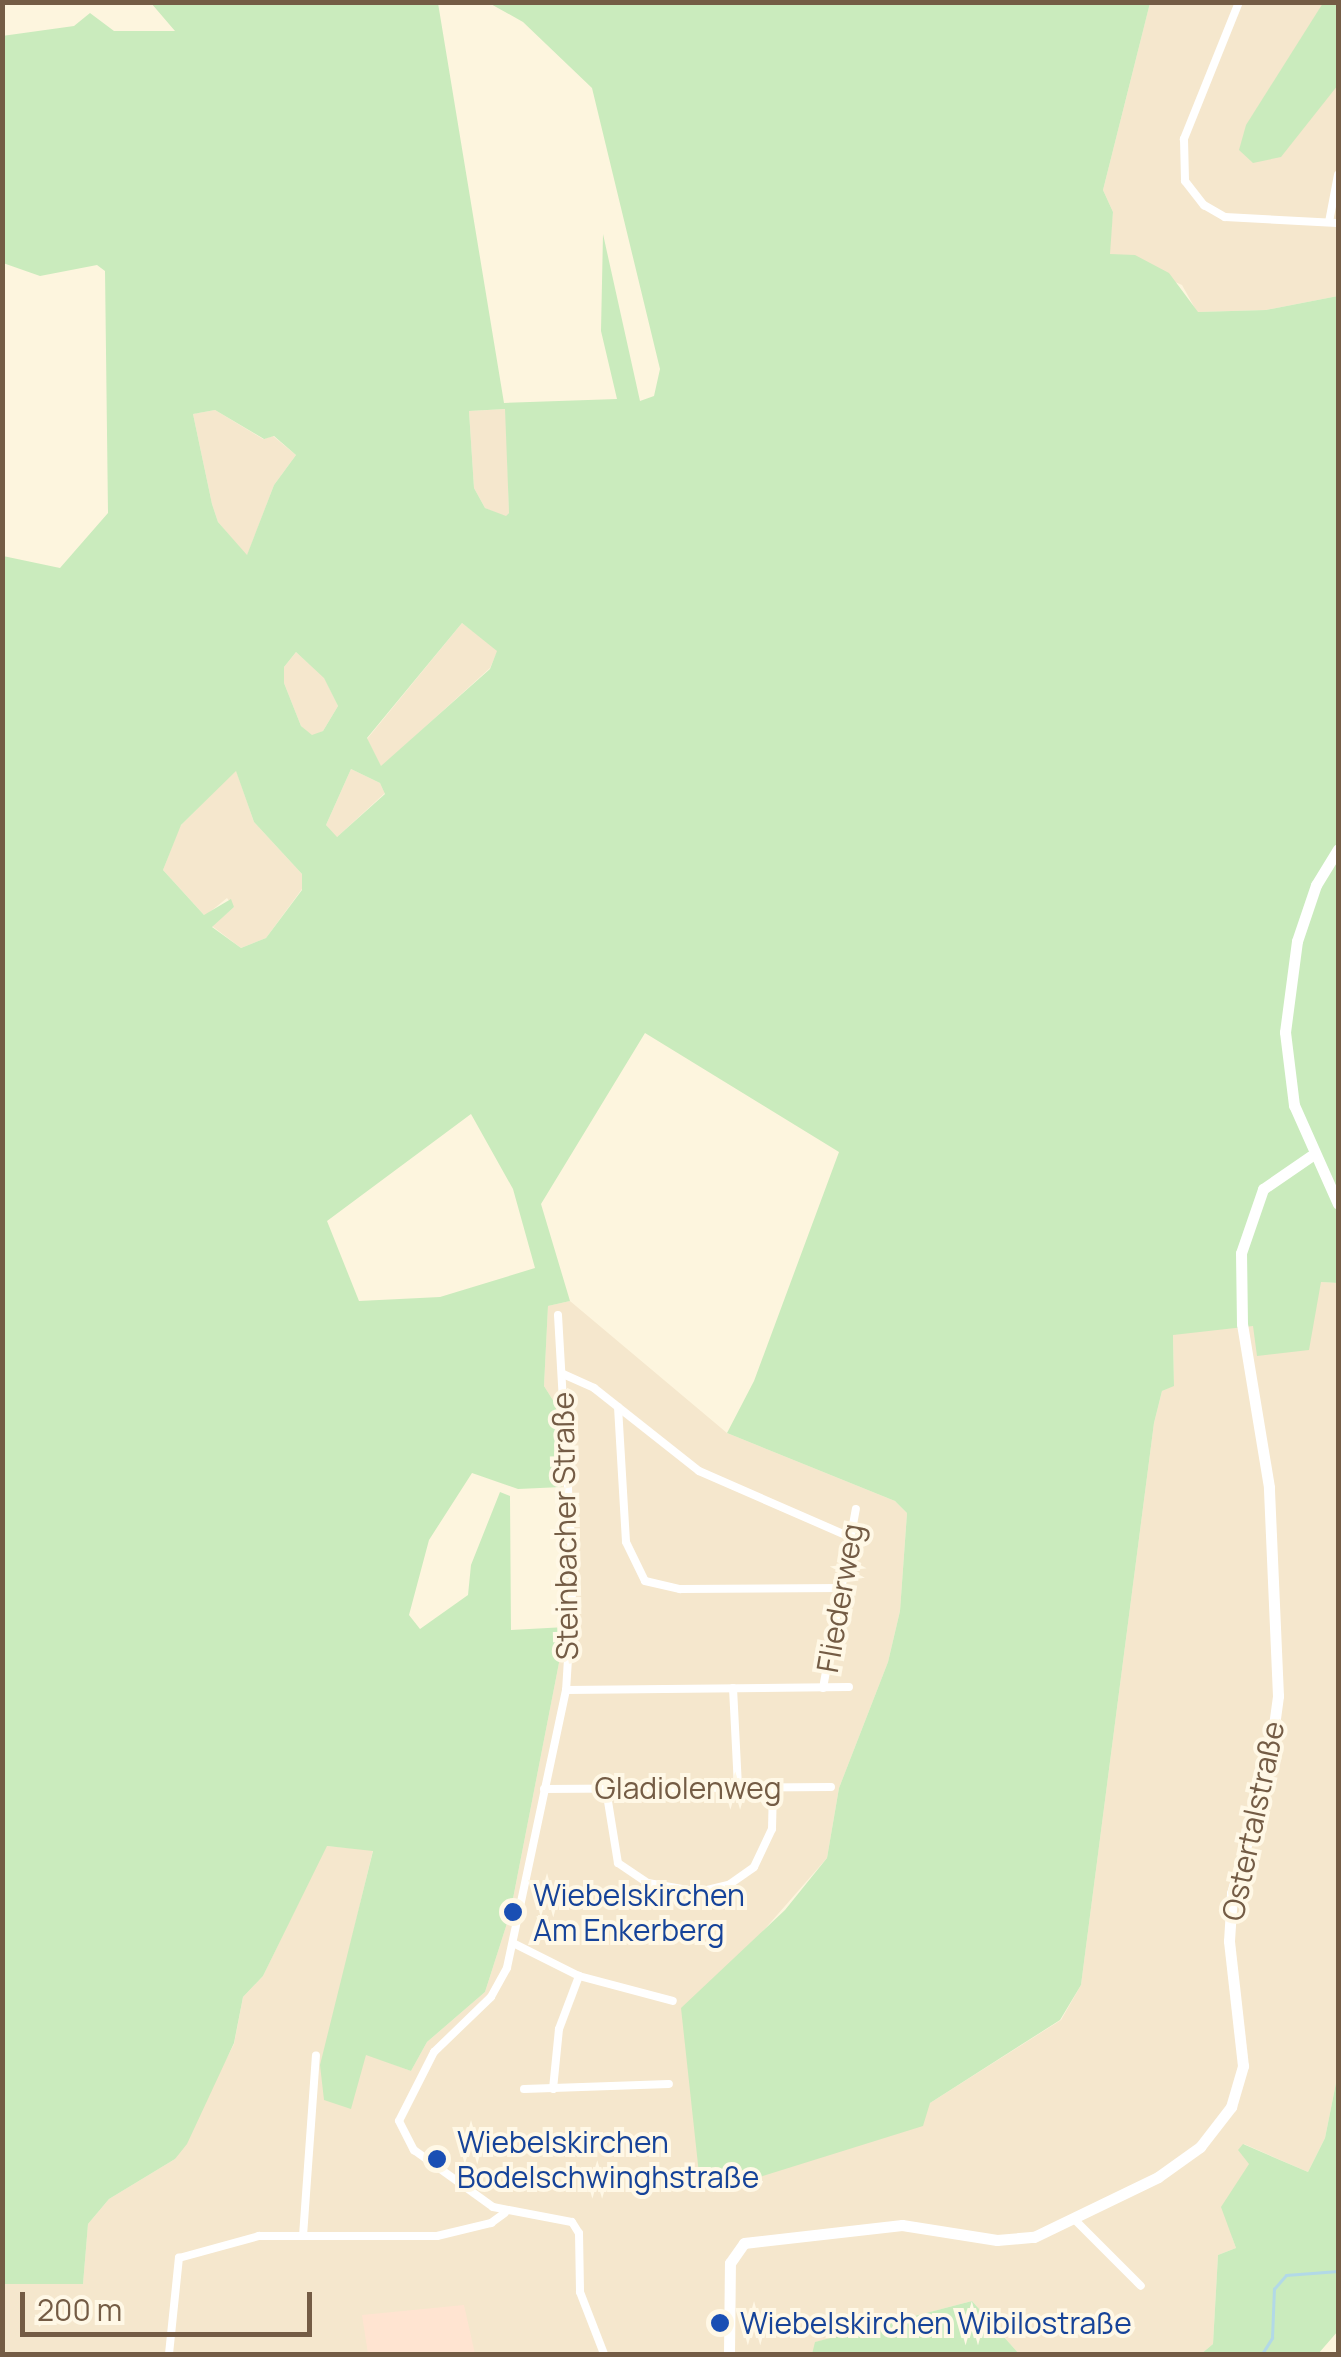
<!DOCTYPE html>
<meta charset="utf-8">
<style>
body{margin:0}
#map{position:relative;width:1341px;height:2357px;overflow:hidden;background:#fdf5de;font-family:Manrope,sans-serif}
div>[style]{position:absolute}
.residential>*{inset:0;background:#f5e7cd}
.commercial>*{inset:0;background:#ffe4d1}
.green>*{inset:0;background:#caebbd}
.stream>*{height:2.5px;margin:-1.25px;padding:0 1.25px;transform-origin:1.25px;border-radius:1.25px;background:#b2d9e7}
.street>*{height:8px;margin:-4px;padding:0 4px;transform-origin:4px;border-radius:4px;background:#fff}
.secondary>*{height:11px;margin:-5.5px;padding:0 5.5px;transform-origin:5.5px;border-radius:5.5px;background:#fff}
.dots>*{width:28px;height:28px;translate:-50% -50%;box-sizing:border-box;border:5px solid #fff8e6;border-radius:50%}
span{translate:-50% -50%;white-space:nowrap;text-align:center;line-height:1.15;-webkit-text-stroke:8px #fff8e6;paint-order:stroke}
.street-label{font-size:30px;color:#745c45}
.transit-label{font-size:30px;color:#164399}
.left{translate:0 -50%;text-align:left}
.frame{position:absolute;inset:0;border:5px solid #745c45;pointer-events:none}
.scale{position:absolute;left:20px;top:2292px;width:292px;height:45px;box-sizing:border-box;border:5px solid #745c45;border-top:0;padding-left:12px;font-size:30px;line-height:35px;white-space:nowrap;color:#745c45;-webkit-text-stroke:8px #fff8e6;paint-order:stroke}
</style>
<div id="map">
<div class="residential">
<i style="clip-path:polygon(1150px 3px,1338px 3px,1338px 296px,1266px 310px,1197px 312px,1182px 285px,1109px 254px,1113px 212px,1103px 190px)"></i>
<i style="clip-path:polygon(506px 409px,509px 513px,506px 517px,485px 508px,474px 488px,469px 411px)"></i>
<i style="clip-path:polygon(215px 410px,263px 439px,273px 436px,296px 455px,274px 485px,247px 556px,218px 522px,212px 504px,193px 414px)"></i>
<i style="clip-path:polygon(462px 623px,498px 650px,490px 668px,381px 767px,367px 739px)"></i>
<i style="clip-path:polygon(296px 652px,324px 677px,338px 706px,323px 731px,312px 736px,301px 726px,284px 683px,284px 667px)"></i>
<i style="clip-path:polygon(351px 769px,380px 783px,385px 793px,336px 838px,326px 825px)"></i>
<i style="clip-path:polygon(236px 770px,254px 822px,302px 874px,302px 889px,266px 938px,241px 948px,212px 926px,234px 907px,227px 898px,205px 916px,163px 870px,180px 826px)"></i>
<i style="clip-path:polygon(1321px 1282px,1338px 1283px,1338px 2073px,1325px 2138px,1308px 2172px,1244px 2144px,1250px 2164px,1232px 2237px,1236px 2248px,1218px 2255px,1213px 2344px,1201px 2354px,1019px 2354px,972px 2301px,816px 2342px,812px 2354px,3px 2354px,3px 2284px,83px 2284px,88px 2224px,109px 2199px,175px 2159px,234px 2044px,243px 1997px,263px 1976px,326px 1846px,373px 1850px,345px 1967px,366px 2054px,411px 2071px,427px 2042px,485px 1992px,510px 1914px,566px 1627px,556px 1405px,544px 1386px,548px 1306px,570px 1301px,727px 1433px,895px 1501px,907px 1513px,900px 1611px,888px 1662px,839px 1788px,827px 1858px,750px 1946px,930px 2103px,1061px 2020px,1081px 1985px,1154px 1423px,1162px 1391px,1174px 1385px,1173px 1334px)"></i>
</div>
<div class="commercial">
<i style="clip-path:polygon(464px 2305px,475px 2354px,368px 2354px,362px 2315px)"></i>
</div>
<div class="green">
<i style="clip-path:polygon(evenodd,151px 3px,438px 3px,504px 403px,617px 399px,601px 331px,603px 234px,640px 401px,654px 396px,660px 369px,592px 88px,523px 22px,489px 3px,1150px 3px,1103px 190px,1113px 212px,1110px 254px,1135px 255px,1169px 273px,1198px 312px,1266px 310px,1338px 296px,1338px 1283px,1321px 1282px,1309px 1350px,1257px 1356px,1253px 1326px,1173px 1335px,1174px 1386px,1162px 1391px,1154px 1423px,1081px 1985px,1060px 2020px,930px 2103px,923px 2126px,712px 2192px,700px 2183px,681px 2008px,785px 1910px,827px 1858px,839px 1788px,888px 1662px,900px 1611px,907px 1513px,895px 1501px,727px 1433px,754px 1381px,839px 1152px,645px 1033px,541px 1204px,570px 1301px,548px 1306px,544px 1386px,556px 1405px,562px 1487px,518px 1489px,472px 1473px,429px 1540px,409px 1615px,420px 1629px,468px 1595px,471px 1565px,500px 1492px,510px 1496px,511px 1630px,566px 1627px,510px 1914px,485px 1992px,427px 2042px,411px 2071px,366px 2055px,351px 2109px,324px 2100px,320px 2065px,373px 1851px,327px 1846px,263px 1976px,243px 1997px,234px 2043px,187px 2144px,175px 2159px,109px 2199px,88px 2224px,83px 2284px,3px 2284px,3px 556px,60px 568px,108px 513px,105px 271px,97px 265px,40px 276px,3px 263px,2px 36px,74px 26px,90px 13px,114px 31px,175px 31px,151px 3px,505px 409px,509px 513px,506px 516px,485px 508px,474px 488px,469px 411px,505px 409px,151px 3px,215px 410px,264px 439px,274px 436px,296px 455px,274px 485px,247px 555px,218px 522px,212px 504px,193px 414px,215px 410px,151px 3px,462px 623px,497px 651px,490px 669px,381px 766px,367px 738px,462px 623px,151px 3px,296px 652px,324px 678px,338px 706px,323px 731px,312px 735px,301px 726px,284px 683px,284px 667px,296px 652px,151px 3px,351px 769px,380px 783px,385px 794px,337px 837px,326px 825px,351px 769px,151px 3px,236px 771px,254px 822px,302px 874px,302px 890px,266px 938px,241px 948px,212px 927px,234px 907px,231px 899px,204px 915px,163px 870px,181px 825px,236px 771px,151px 3px,471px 1114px,513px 1189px,535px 1268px,440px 1297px,359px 1301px,327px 1221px,471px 1114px)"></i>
<i style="clip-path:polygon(1323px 3px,1338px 3px,1338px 85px,1281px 157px,1253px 163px,1239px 150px,1246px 125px)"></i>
<i style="clip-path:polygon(1338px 2073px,1338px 2331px,1318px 2354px,1201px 2354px,1213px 2344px,1218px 2255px,1236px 2248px,1221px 2207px,1249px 2164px,1238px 2150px,1243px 2144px,1308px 2172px,1325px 2138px)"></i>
<i style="clip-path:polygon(972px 2301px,1019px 2354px,812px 2354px,815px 2342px)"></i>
</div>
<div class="stream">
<i style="left:1262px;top:2354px;width:19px;rotate:-58deg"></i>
<i style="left:1272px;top:2338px;width:49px;rotate:-87.7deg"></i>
<i style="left:1274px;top:2289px;width:18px;rotate:-49deg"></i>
<i style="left:1286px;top:2275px;width:52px;rotate:-4.4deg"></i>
</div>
<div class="street">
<i style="left:1239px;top:2px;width:148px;rotate:111.9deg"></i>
<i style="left:1184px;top:139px;width:42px;rotate:88.6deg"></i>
<i style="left:1185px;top:181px;width:31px;rotate:52deg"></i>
<i style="left:1204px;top:205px;width:24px;rotate:30deg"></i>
<i style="left:1225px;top:217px;width:112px;rotate:3.1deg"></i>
<i style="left:1329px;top:222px;width:48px;rotate:-79.2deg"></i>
<i style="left:558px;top:1315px;width:262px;rotate:86.7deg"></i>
<i style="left:573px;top:1577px;width:113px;rotate:93.5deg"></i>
<i style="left:566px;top:1690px;width:284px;rotate:102deg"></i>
<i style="left:507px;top:1968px;width:33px;rotate:119deg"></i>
<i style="left:491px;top:1997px;width:79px;rotate:136deg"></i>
<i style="left:434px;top:2052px;width:77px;rotate:116.9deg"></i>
<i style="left:399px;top:2121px;width:33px;rotate:63deg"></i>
<i style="left:414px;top:2150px;width:97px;rotate:35.8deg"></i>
<i style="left:493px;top:2207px;width:80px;rotate:10.8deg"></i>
<i style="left:572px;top:2222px;width:13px;rotate:58deg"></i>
<i style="left:579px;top:2233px;width:59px;rotate:89deg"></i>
<i style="left:580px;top:2292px;width:66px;rotate:68.8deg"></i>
<i style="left:563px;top:1374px;width:34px;rotate:24deg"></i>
<i style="left:594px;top:1388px;width:134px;rotate:38.3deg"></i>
<i style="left:699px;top:1471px;width:165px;rotate:23.6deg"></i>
<i style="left:618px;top:1407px;width:135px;rotate:86.6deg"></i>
<i style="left:626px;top:1542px;width:43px;rotate:64deg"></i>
<i style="left:645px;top:1581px;width:36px;rotate:13deg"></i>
<i style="left:680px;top:1589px;width:161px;rotate:-0.4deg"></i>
<i style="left:733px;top:1688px;width:99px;rotate:87.1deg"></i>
<i style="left:823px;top:1688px;width:182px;rotate:-79.6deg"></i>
<i style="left:566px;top:1690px;width:283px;rotate:-0.6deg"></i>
<i style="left:544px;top:1789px;width:287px;rotate:-0.4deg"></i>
<i style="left:606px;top:1789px;width:75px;rotate:80.8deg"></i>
<i style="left:618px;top:1863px;width:36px;rotate:34deg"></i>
<i style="left:648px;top:1883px;width:52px;rotate:10deg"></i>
<i style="left:699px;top:1892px;width:32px;rotate:-14deg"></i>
<i style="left:730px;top:1884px;width:29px;rotate:-35deg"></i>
<i style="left:754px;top:1867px;width:42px;rotate:-64.7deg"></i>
<i style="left:772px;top:1829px;width:41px;rotate:-88.6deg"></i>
<i style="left:515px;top:1944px;width:72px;rotate:26.6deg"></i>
<i style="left:579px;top:1976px;width:97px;rotate:14.9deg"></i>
<i style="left:524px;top:2089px;width:145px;rotate:-2deg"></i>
<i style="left:553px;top:2089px;width:60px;rotate:-84.3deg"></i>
<i style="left:559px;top:2029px;width:57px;rotate:-69.3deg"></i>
<i style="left:1075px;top:2220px;width:93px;rotate:45deg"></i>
<i style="left:303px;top:2236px;width:181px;rotate:-85.9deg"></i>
<i style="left:169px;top:2354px;width:97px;rotate:-84.1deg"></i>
<i style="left:179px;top:2258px;width:83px;rotate:-15.4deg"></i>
<i style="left:259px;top:2236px;width:178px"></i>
<i style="left:437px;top:2236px;width:56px;rotate:-13.5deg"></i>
<i style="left:491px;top:2223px;width:17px;rotate:-36deg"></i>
</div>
<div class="secondary">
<i style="left:1338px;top:849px;width:42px;rotate:121.4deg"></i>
<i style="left:1316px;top:885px;width:59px;rotate:108.7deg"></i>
<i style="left:1297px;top:941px;width:92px;rotate:97.5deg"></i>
<i style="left:1285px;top:1032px;width:74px;rotate:83deg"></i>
<i style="left:1294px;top:1105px;width:108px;rotate:66deg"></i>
<i style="left:729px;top:2354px;width:91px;rotate:-89.4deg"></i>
<i style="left:730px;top:2263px;width:24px;rotate:-55deg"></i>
<i style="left:744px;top:2243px;width:159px;rotate:-6.5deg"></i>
<i style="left:902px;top:2225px;width:96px;rotate:9deg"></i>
<i style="left:997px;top:2240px;width:37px;rotate:-5deg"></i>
<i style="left:1034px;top:2237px;width:138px;rotate:-25.8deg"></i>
<i style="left:1158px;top:2177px;width:52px;rotate:-35.5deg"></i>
<i style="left:1200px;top:2147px;width:51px;rotate:-52.2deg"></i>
<i style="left:1231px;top:2107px;width:43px;rotate:-73.7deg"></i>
<i style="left:1243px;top:2066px;width:126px;rotate:-96.4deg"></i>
<i style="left:1229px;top:1941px;width:48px;rotate:-86.4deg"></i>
<i style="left:1232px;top:1893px;width:128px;rotate:-73.7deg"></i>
<i style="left:1268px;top:1770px;width:75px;rotate:-82.3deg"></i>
<i style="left:1278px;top:1696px;width:209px;rotate:-92.5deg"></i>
<i style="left:1269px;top:1487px;width:165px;rotate:-99.4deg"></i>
<i style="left:1242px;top:1324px;width:71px;rotate:-90.8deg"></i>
<i style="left:1241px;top:1253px;width:68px;rotate:-71deg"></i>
<i style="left:1263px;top:1189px;width:58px;rotate:-34.5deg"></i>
</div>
<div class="dots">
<i style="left:513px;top:1912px;background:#1a4fb4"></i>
<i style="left:437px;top:2159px;background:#1a4fb4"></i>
<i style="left:720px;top:2323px;background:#1a4fb4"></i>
</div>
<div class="street-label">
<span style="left:565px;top:1526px;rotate:-91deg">Steinbacher Straße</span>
<span style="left:840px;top:1598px;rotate:-80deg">Fliederweg</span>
<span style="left:688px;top:1788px">Gladiolenweg</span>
<span style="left:1253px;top:1821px;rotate:-78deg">Ostertalstraße</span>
</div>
<div class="transit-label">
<span class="left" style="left:533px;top:1912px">Wiebelskirchen<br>Am Enkerberg</span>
<span class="left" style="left:457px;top:2159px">Wiebelskirchen<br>Bodelschwinghstraße</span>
<span class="left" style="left:740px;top:2323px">Wiebelskirchen Wibilostraße</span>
</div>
<div class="frame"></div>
<div class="scale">200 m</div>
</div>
